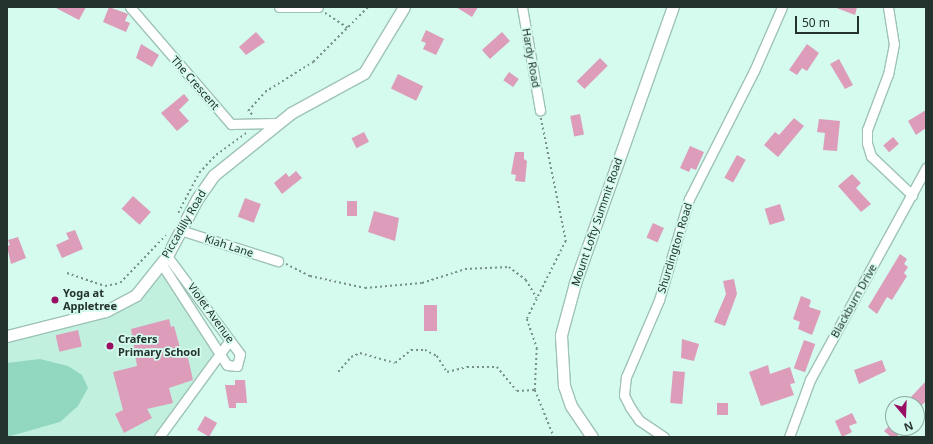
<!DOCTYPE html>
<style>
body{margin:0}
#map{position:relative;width:933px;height:444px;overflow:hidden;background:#d4fbed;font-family:"Noto Sans",sans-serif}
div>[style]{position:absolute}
.built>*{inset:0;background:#c1f0de}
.green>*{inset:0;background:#92d8c0}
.building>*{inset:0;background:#dc9cba;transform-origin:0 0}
.path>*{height:1.5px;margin-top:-0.75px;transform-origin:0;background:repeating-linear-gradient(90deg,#779188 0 2px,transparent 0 5px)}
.roads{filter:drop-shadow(1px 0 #9ec3b6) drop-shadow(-1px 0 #9ec3b6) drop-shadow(0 1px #9ec3b6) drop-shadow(0 -1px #9ec3b6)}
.minor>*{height:9px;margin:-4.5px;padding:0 4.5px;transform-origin:4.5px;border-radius:4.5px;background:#fff}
.major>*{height:11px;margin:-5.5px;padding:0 5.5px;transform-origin:5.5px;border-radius:5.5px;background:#fff}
.dots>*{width:11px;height:11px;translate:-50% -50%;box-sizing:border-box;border:2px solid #d4fbed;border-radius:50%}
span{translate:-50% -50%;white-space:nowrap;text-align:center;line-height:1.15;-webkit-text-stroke:3.5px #d4fbed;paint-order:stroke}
.street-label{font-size:11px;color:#24332e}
.poi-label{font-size:11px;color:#24332e;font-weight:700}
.left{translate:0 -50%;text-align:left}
.frame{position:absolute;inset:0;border:8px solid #24332e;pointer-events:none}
.north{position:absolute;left:885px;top:396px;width:40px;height:40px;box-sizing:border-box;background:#d4fbed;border:1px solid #8eaba1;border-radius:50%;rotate:161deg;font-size:11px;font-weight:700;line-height:16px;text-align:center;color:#24332e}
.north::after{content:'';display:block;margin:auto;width:14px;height:18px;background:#980f64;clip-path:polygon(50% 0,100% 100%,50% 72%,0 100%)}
.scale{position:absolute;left:795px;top:16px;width:64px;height:18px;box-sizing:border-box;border:2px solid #24332e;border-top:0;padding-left:5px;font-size:12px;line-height:14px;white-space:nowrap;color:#24332e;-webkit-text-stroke:3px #d4fbed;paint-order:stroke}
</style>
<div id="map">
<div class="built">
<i style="clip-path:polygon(161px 263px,221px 356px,159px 437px,7px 437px,7px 336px,66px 322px,136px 295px)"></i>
</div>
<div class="green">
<i style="clip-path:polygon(40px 359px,68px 366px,82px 375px,88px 388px,78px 406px,60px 422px,7px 437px,7px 363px)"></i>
</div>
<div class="building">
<i style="clip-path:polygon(54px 7px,86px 7px,79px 20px)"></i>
<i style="clip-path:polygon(109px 7px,128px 14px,125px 21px,130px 23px,126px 32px,103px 22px)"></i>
<i style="clip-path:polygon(456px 7px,478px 7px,472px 17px)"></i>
<i style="clip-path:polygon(834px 7px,857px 7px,855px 15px)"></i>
<i style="clip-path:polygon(426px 30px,444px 39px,436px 55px,423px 49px,426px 43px,421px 41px)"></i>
<i style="clip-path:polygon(256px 32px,265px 42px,246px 55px,239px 47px)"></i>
<i style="left:502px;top:32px;width:12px;height:27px;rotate:48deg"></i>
<i style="clip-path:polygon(141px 44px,159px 55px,152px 67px,136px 58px)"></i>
<i style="clip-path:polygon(807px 44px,819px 53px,807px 71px,802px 68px,797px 75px,789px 70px)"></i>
<i style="left:600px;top:58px;width:11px;height:33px;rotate:45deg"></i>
<i style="clip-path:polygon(839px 59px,853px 85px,845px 89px,830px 64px)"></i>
<i style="left:509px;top:72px;width:12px;height:10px;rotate:35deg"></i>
<i style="left:398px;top:74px;width:28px;height:16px;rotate:26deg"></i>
<i style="clip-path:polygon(184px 94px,189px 100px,179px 110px,189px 121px,177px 131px,161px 113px)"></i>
<i style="clip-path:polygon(926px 110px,926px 128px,916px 135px,908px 121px)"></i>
<i style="left:580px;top:114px;width:21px;height:10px;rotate:79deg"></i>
<i style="clip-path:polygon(794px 118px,804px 126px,778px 157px,764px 145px,775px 132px,779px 135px)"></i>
<i style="clip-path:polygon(819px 119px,840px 121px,837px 151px,823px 150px,825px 133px,817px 132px)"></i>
<i style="left:364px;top:132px;width:11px;height:14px;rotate:63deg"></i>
<i style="left:893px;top:137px;width:9px;height:13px;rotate:49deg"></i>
<i style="clip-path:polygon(690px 146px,704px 152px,696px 170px,691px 168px,689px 172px,680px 168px)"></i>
<i style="clip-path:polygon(515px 152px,524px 152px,524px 159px,527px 161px,525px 182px,515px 181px,516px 175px,511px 174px)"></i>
<i style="left:737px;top:155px;width:10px;height:26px;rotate:29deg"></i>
<i style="clip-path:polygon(296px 171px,302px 178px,282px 194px,274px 183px,286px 173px,289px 177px)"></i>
<i style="clip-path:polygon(852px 174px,861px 183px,856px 188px,871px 204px,861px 212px,838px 186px)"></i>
<i style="left:133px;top:196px;width:24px;height:17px;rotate:42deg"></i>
<i style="left:245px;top:198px;width:17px;height:20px;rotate:21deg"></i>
<i style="left:347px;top:201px;width:10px;height:15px"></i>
<i style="left:780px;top:204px;width:17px;height:16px;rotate:73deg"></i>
<i style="clip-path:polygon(374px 211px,399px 218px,395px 241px,368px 232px)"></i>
<i style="left:653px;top:223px;width:12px;height:16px;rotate:24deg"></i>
<i style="clip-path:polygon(75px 230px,83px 249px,62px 258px,56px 245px,69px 239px,66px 233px)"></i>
<i style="clip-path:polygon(18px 237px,26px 258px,11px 264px,7px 246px,10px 245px,8px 240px)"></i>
<i style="clip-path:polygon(900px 254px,907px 259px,904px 264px,908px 267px,904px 273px,907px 276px,892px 300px,887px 297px,877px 314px,868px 307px)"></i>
<i style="clip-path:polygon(734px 279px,737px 294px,725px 326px,714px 322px,726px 294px,723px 281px)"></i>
<i style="clip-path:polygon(801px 296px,811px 300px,809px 307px,821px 311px,812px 335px,798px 329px,800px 322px,793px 319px)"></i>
<i style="left:424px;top:305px;width:13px;height:26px"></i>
<i style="clip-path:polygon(169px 319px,171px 327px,174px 326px,182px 355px,187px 353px,193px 380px,169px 388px,173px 403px,147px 409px,152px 418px,124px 433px,115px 414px,123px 410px,113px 372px,137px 366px,131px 329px)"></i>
<i style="left:78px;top:330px;width:17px;height:23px;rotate:77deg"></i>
<i style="clip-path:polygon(682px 339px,699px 344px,694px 361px,681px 358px)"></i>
<i style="left:804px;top:340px;width:12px;height:30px;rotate:20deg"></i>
<i style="clip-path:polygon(882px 360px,886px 371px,859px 384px,854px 370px)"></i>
<i style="clip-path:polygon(768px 365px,770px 374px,790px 367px,795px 383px,790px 384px,794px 395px,761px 406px,749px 372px)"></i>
<i style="left:673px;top:371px;width:12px;height:32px;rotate:5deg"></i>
<i style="clip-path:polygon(235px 380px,245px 380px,247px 403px,236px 403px,236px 408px,229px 408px,225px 385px,235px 385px)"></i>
<i style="clip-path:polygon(926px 381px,926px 401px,921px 406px,911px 397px)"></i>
<i style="left:728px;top:403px;width:12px;height:11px;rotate:90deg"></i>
<i style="clip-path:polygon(852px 413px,857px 423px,849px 426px,852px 432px,842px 437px,835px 421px)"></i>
<i style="left:205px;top:416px;width:14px;height:16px;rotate:30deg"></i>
<i style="clip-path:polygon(893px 422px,893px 428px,905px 428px,896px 437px,891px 437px,884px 431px)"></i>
</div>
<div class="path">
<i style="left:325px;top:13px;width:27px;rotate:33deg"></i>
<i style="left:252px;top:115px;width:6px;rotate:-135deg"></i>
<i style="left:248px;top:111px;width:25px;rotate:-48deg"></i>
<i style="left:265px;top:92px;width:57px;rotate:-32deg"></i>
<i style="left:313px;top:62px;width:78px;rotate:-45deg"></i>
<i style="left:541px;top:118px;width:126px;rotate:78.5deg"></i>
<i style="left:566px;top:241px;width:87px;rotate:116.6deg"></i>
<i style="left:527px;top:319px;width:31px;rotate:71deg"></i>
<i style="left:537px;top:348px;width:42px;rotate:92.7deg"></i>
<i style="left:535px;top:390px;width:51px;rotate:68deg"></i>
<i style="left:178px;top:213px;width:45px;rotate:-62.3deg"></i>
<i style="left:199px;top:173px;width:25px;rotate:-47deg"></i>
<i style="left:216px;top:155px;width:39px;rotate:-36deg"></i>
<i style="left:286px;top:264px;width:27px;rotate:27deg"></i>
<i style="left:310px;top:276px;width:56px;rotate:12.3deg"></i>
<i style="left:365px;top:288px;width:57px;rotate:-5deg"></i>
<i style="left:422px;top:283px;width:45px;rotate:-18deg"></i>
<i style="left:465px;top:269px;width:44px;rotate:-2.6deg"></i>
<i style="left:509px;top:267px;width:21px;rotate:37deg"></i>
<i style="left:526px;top:280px;width:21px;rotate:59deg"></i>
<i style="left:67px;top:273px;width:40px;rotate:18.9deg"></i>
<i style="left:105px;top:286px;width:15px;rotate:-11deg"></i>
<i style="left:120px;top:283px;width:66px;rotate:-46.2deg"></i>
<i style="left:338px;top:372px;width:20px;rotate:-49deg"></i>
<i style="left:351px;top:357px;width:10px;rotate:-24deg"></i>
<i style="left:360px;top:353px;width:36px;rotate:16deg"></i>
<i style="left:395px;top:363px;width:21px;rotate:-39deg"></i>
<i style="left:411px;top:350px;width:14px"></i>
<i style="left:425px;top:350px;width:13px;rotate:27deg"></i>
<i style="left:437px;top:356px;width:19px;rotate:58deg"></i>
<i style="left:447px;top:372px;width:21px;rotate:-14deg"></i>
<i style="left:467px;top:367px;width:30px"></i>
<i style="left:497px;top:367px;width:31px;rotate:50deg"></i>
<i style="left:517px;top:391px;width:18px;rotate:-3deg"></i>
</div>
<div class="roads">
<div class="minor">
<i style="left:130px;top:7px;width:155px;rotate:49.2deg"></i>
<i style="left:231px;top:124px;width:46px;rotate:-1.2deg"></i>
<i style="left:279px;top:7px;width:39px"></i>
<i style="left:522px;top:7px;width:105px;rotate:80.1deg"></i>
<i style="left:888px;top:7px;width:37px;rotate:81deg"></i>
<i style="left:894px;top:44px;width:31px;rotate:101deg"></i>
<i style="left:888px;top:74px;width:60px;rotate:110.6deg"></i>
<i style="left:867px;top:130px;width:13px;rotate:90deg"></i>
<i style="left:867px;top:143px;width:14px;rotate:73deg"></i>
<i style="left:871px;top:156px;width:57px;rotate:43.6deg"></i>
<i style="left:180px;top:230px;width:103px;rotate:17.6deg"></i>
<i style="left:161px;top:263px;width:121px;rotate:57.1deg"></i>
<i style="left:227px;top:365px;width:10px;rotate:6deg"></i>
<i style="left:237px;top:366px;width:12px;rotate:-76deg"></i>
<i style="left:240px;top:354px;width:122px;rotate:-126.7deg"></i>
<i style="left:159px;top:437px;width:120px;rotate:-53.8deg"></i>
<i style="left:664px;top:437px;width:30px;rotate:-146deg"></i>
<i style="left:639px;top:420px;width:16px;rotate:-125deg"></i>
<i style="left:630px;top:407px;width:13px;rotate:-117deg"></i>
<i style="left:624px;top:395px;width:18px;rotate:-84deg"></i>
<i style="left:626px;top:377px;width:84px;rotate:-66.8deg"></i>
<i style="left:659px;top:300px;width:105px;rotate:-73.5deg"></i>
<i style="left:689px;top:199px;width:144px;rotate:-63.1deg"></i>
<i style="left:754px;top:71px;width:70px;rotate:-66.4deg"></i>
<i style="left:789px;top:437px;width:61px;rotate:-69.8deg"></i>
<i style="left:810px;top:380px;width:242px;rotate:-61.3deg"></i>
</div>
<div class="major">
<i style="left:7px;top:336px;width:102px;rotate:-14.2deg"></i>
<i style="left:106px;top:311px;width:34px;rotate:-28deg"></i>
<i style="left:136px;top:295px;width:50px;rotate:-51.5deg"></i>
<i style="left:167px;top:256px;width:64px;rotate:-62.2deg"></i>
<i style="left:197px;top:199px;width:29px;rotate:-55deg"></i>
<i style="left:214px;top:175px;width:99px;rotate:-38.8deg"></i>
<i style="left:291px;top:113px;width:83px;rotate:-28.7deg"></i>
<i style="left:364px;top:73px;width:77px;rotate:-58.8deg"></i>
<i style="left:592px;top:437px;width:37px;rotate:-124deg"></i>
<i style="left:571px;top:406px;width:21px;rotate:-109deg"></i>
<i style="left:564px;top:386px;width:51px;rotate:-93.4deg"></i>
<i style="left:561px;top:335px;width:54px;rotate:-74.9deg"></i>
<i style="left:575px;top:283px;width:293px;rotate:-70.5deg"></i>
</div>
</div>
<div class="dots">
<i style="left:55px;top:300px;background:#980f64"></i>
<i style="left:110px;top:346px;background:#980f64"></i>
</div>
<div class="street-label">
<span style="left:531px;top:58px;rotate:80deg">Hardy Road</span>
<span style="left:195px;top:83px;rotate:49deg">The Crescent</span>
<span style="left:597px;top:222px;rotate:-71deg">Mount Lofty Summit Road</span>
<span style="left:184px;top:224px;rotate:-60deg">Piccadilly Road</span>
<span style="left:229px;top:246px;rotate:18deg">Kiah Lane</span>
<span style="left:675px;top:248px;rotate:-73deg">Shurdington Road</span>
<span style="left:854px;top:301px;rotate:-61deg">Blackburn Drive</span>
<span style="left:211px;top:313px;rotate:54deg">Violet Avenue</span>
</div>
<div class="poi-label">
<span class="left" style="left:63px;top:300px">Yoga at<br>Appletree</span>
<span class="left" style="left:118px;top:346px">Crafers<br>Primary School</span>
</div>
<div class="frame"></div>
<div class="north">N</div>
<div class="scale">50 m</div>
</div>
